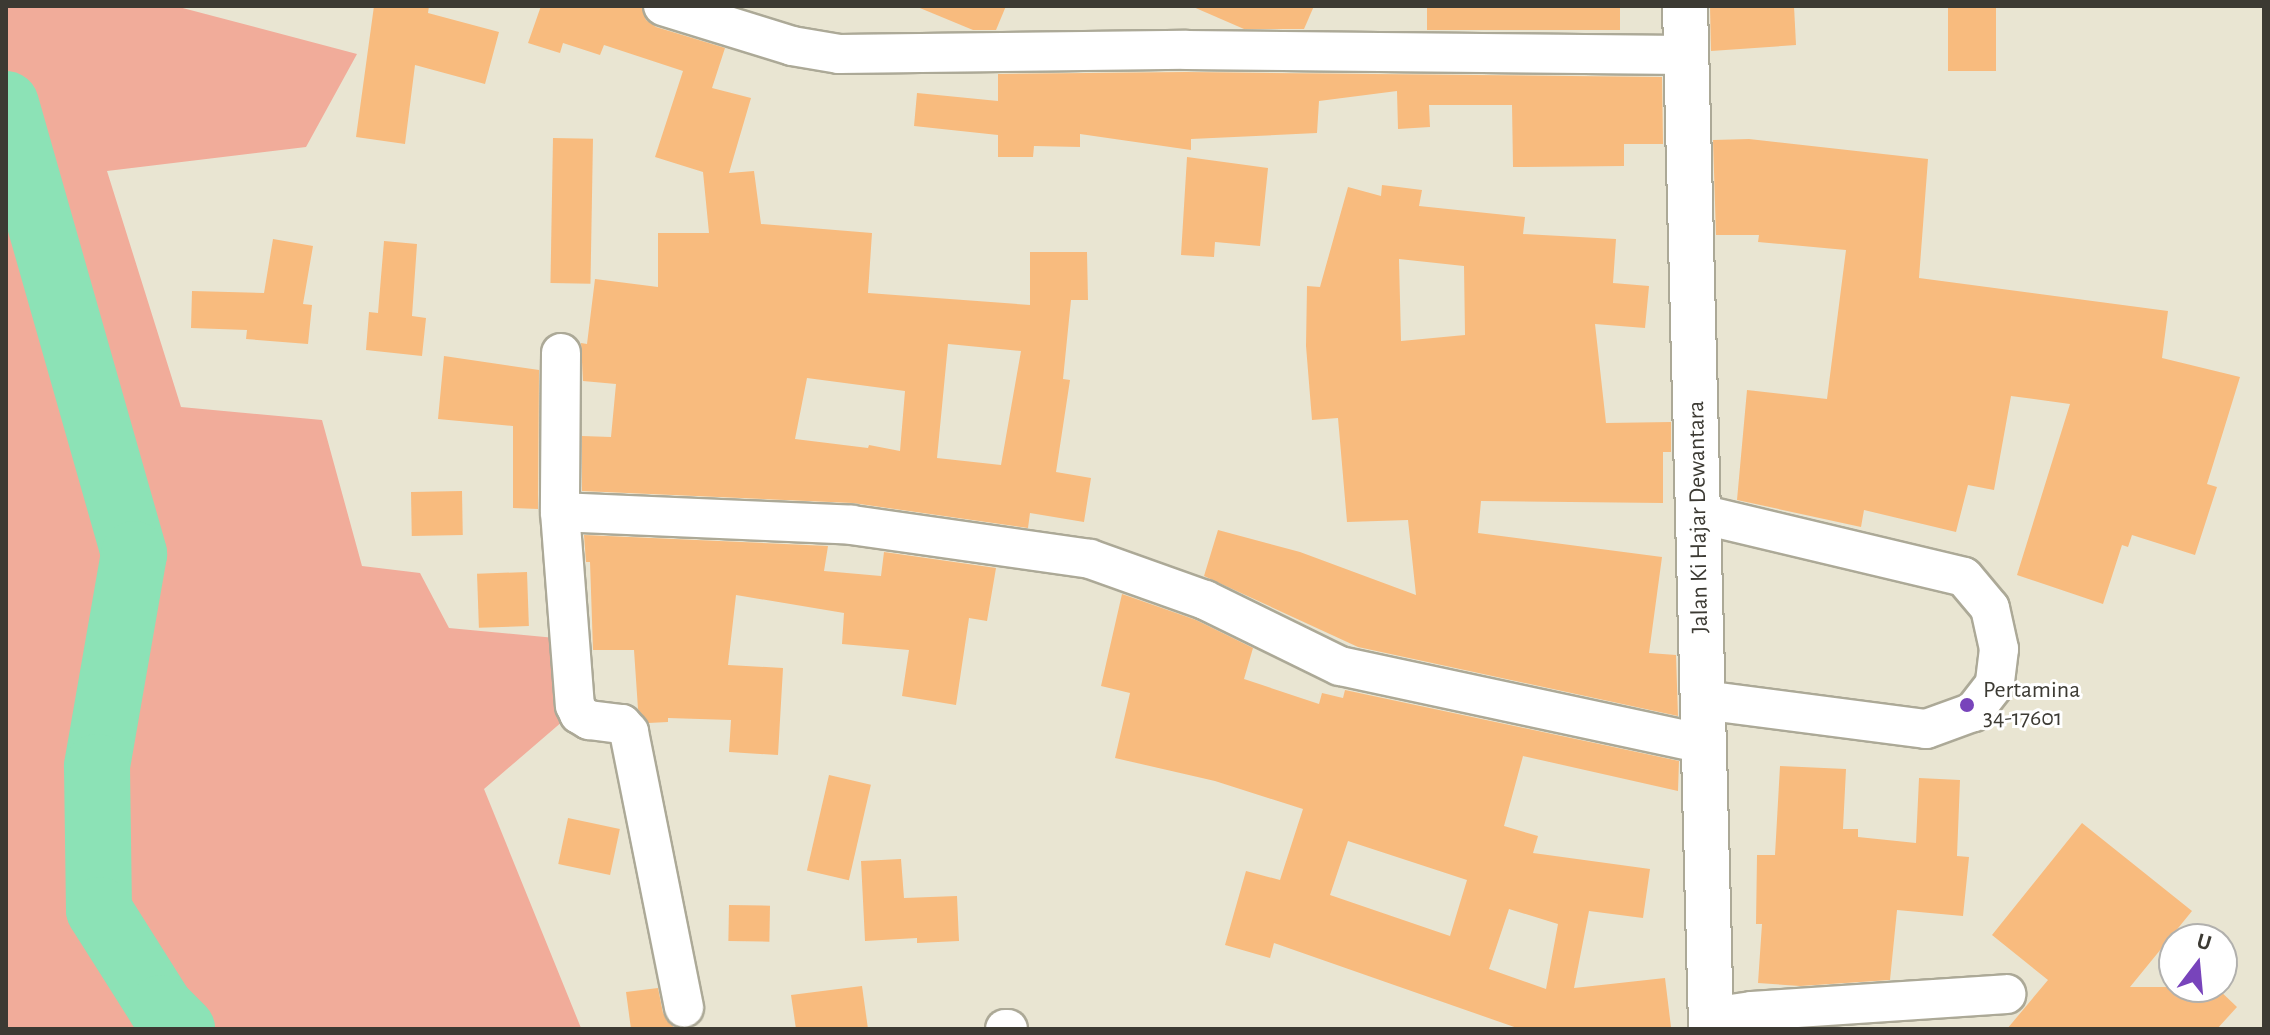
<!DOCTYPE html>
<style>
body{margin:0}
#map{position:relative;width:2270px;height:1035px;overflow:hidden;background:#e9e5d2;font-family:"Alegreya Sans",sans-serif}
div>[style]{position:absolute}
.green>*{inset:0;background:#f1ac9a}
.river>*{height:66px;margin:-33px;padding:0 33px;transform-origin:33px;border-radius:33px;background:#8ce2b6}
.building>*{inset:0;background:#f8bb7e;transform-origin:0 0}
.roads{filter:drop-shadow(2px 0 #aca997) drop-shadow(-2px 0 #aca997) drop-shadow(0 2px #aca997) drop-shadow(0 -2px #aca997)}
.minor>*{height:38px;margin:-19px;padding:0 19px;transform-origin:19px;border-radius:19px;background:#fff}
.major>*{height:44px;margin:-22px;padding:0 22px;transform-origin:22px;border-radius:22px;background:#fff}
.dots>*{width:22px;height:22px;translate:-50% -50%;box-sizing:border-box;border:4px solid #fff;border-radius:50%}
span{translate:-50% -50%;white-space:nowrap;text-align:center;line-height:1.15;-webkit-text-stroke:6px #fff;paint-order:stroke}
.street-label{font-size:24px;color:#3c3a33}
.poi-label{font-size:24px;color:#3c3a33}
.left{translate:0 -50%;text-align:left}
.frame{position:absolute;inset:0;border:8px solid #3c3a33;pointer-events:none}
.north{position:absolute;left:2158px;top:923px;width:80px;height:80px;box-sizing:border-box;background:#fff;border:2px solid #b1b0ad;border-radius:50%;rotate:16deg;font-size:22px;font-weight:700;line-height:32px;text-align:center;color:#3c3a33}
.north::after{content:'';display:block;margin:auto;width:28px;height:36px;background:#7844bb;clip-path:polygon(50% 0,100% 100%,50% 72%,0 100%)}
</style>
<div id="map">
<div class="green">
<i style="clip-path:polygon(6px 6px,175px 6px,357px 54px,306px 147px,107px 171px,181px 407px,322px 420px,362px 566px,420px 573px,449px 628px,587px 641px,592px 696px,484px 789px,581px 1028px,6px 1029px)"></i>
</div>
<div class="river">
<i style="left:6px;top:104px;width:468px;rotate:74.1deg"></i>
<i style="left:134px;top:554px;width:216px;rotate:99.9deg"></i>
<i style="left:97px;top:767px;width:143px;rotate:89.2deg"></i>
<i style="left:99px;top:910px;width:116px;rotate:57.7deg"></i>
<i style="left:161px;top:1008px;width:30px;rotate:45deg"></i>
</div>
<div class="building">
<i style="clip-path:polygon(374px 6px,429px 6px,428px 13px,499px 32px,485px 84px,415px 65px,405px 144px,356px 137px)"></i>
<i style="clip-path:polygon(evenodd,541px 6px,642px 6px,646px 20px,656px 27px,725px 48px,712px 88px,751px 98px,729px 173px,754px 171px,761px 224px,872px 233px,868px 293px,1030px 305px,1030px 252px,1087px 252px,1088px 300px,1071px 300px,1063px 379px,1070px 380px,1056px 472px,1091px 478px,1084px 522px,1030px 513px,1028px 528px,853px 503px,582px 491px,582px 436px,611px 437px,616px 384px,583px 381px,581px 343px,587px 344px,595px 279px,658px 287px,658px 233px,709px 233px,703px 172px,655px 157px,683px 71px,604px 45px,600px 55px,563px 43px,560px 53px,528px 43px,541px 6px,948px 344px,1021px 351px,1001px 465px,937px 458px,948px 344px,541px 6px,807px 378px,905px 391px,900px 451px,869px 445px,868px 448px,795px 439px,807px 378px)"></i>
<i style="clip-path:polygon(915px 6px,1006px 6px,996px 30px,973px 30px)"></i>
<i style="clip-path:polygon(1191px 6px,1314px 6px,1304px 29px,1244px 29px)"></i>
<i style="left:1427px;top:6px;width:193px;height:24px"></i>
<i style="clip-path:polygon(1710px 6px,1794px 6px,1796px 45px,1711px 51px)"></i>
<i style="left:1948px;top:6px;width:48px;height:65px"></i>
<i style="clip-path:polygon(1186px 72px,1662px 77px,1663px 144px,1624px 144px,1624px 166px,1513px 167px,1512px 105px,1429px 105px,1430px 127px,1398px 129px,1397px 91px,1319px 101px,1317px 133px,1191px 139px,1191px 150px,1080px 134px,1080px 147px,1034px 146px,1033px 157px,998px 157px,998px 135px,914px 126px,917px 93px,998px 101px,998px 74px)"></i>
<i style="left:553px;top:138px;width:40px;height:145px;rotate:1deg"></i>
<i style="clip-path:polygon(1749px 139px,1928px 159px,1919px 278px,2168px 311px,2162px 358px,2240px 377px,2207px 484px,2217px 487px,2195px 555px,2132px 535px,2128px 547px,2122px 545px,2103px 604px,2017px 575px,2070px 404px,2011px 396px,1994px 490px,1968px 485px,1956px 532px,1864px 510px,1861px 527px,1737px 500px,1747px 390px,1827px 399px,1846px 250px,1758px 242px,1759px 235px,1716px 235px,1713px 140px)"></i>
<i style="clip-path:polygon(1187px 157px,1268px 168px,1260px 246px,1215px 242px,1214px 257px,1181px 255px)"></i>
<i style="clip-path:polygon(evenodd,1382px 185px,1422px 190px,1419px 206px,1525px 217px,1523px 234px,1616px 239px,1613px 283px,1649px 286px,1645px 328px,1595px 324px,1606px 423px,1671px 422px,1671px 452px,1663px 452px,1663px 503px,1481px 501px,1478px 533px,1662px 557px,1649px 653px,1676px 655px,1678px 716px,1358px 647px,1204px 576px,1218px 530px,1300px 552px,1416px 595px,1408px 520px,1347px 522px,1338px 418px,1312px 420px,1306px 346px,1307px 286px,1320px 287px,1348px 187px,1381px 196px,1382px 185px,1399px 259px,1464px 266px,1465px 335px,1401px 341px,1399px 259px)"></i>
<i style="clip-path:polygon(273px 239px,313px 246px,303px 304px,312px 305px,308px 344px,246px 339px,247px 330px,191px 328px,192px 291px,264px 293px)"></i>
<i style="clip-path:polygon(384px 241px,417px 244px,412px 316px,426px 318px,422px 356px,366px 350px,369px 312px,378px 313px)"></i>
<i style="clip-path:polygon(444px 356px,539px 370px,538px 509px,513px 508px,513px 426px,438px 419px)"></i>
<i style="left:462px;top:491px;width:44px;height:51px;rotate:89deg"></i>
<i style="clip-path:polygon(584px 535px,828px 546px,824px 571px,881px 576px,884px 552px,996px 568px,987px 621px,969px 618px,956px 705px,902px 696px,909px 650px,842px 644px,844px 613px,736px 595px,728px 665px,783px 668px,778px 755px,729px 752px,731px 720px,668px 718px,668px 722px,648px 723px,638px 709px,634px 650px,593px 650px,590px 562px,586px 562px)"></i>
<i style="left:527px;top:572px;width:54px;height:50px;rotate:88deg"></i>
<i style="clip-path:polygon(evenodd,1122px 594px,1196px 620px,1253px 648px,1244px 679px,1319px 704px,1322px 693px,1343px 698px,1345px 690px,1679px 761px,1678px 791px,1523px 756px,1504px 826px,1538px 836px,1533px 853px,1650px 869px,1643px 918px,1589px 911px,1574px 988px,1665px 978px,1671px 1027px,1520px 1029px,1274px 943px,1270px 958px,1225px 945px,1246px 871px,1280px 880px,1303px 809px,1215px 781px,1115px 758px,1130px 693px,1101px 686px,1122px 594px,1348px 841px,1467px 880px,1450px 936px,1330px 895px,1348px 841px,1122px 594px,1509px 909px,1558px 924px,1546px 989px,1489px 969px,1509px 909px)"></i>
<i style="clip-path:polygon(1780px 766px,1846px 769px,1843px 829px,1858px 829px,1858px 837px,1916px 843px,1919px 778px,1960px 780px,1957px 856px,1969px 857px,1963px 916px,1897px 910px,1890px 980px,1800px 986px,1758px 983px,1762px 924px,1756px 924px,1757px 855px,1775px 855px)"></i>
<i style="left:829px;top:775px;width:43px;height:98px;rotate:13deg"></i>
<i style="left:568px;top:818px;width:53px;height:47px;rotate:12deg"></i>
<i style="clip-path:polygon(2082px 823px,2192px 911px,2130px 987px,2216px 987px,2237px 1007px,2217px 1029px,2007px 1029px,2048px 980px,1992px 935px)"></i>
<i style="clip-path:polygon(901px 859px,904px 898px,957px 896px,959px 941px,917px 943px,917px 938px,865px 941px,861px 861px)"></i>
<i style="left:729px;top:905px;width:41px;height:36px;rotate:1deg"></i>
<i style="clip-path:polygon(862px 986px,868px 1029px,796px 1029px,791px 995px)"></i>
<i style="clip-path:polygon(658px 988px,663px 1013px,675px 1029px,631px 1029px,626px 992px)"></i>
</div>
<div class="roads">
<div class="minor">
<i style="left:663px;top:6px;width:135px;rotate:17.2deg"></i>
<i style="left:792px;top:46px;width:48px;rotate:9.7deg"></i>
<i style="left:839px;top:54px;width:347px;rotate:-0.7deg"></i>
<i style="left:1186px;top:50px;width:500px;rotate:0.57deg"></i>
<i style="left:561px;top:353px;width:159px;rotate:90.4deg"></i>
<i style="left:560px;top:512px;width:194px;rotate:85.6deg"></i>
<i style="left:575px;top:705px;width:10px;rotate:66deg"></i>
<i style="left:579px;top:714px;width:12px;rotate:31deg"></i>
<i style="left:589px;top:720px;width:33px;rotate:7deg"></i>
<i style="left:622px;top:724px;width:11px;rotate:49deg"></i>
<i style="left:629px;top:732px;width:281px;rotate:78.7deg"></i>
<i style="left:560px;top:512px;width:292px;rotate:2.5deg"></i>
<i style="left:852px;top:525px;width:240px;rotate:8.1deg"></i>
<i style="left:1090px;top:559px;width:122px;rotate:19.6deg"></i>
<i style="left:1205px;top:600px;width:150px;rotate:26.1deg"></i>
<i style="left:1340px;top:666px;width:373px;rotate:12.1deg"></i>
<i style="left:1700px;top:514px;width:271px;rotate:13.4deg"></i>
<i style="left:1964px;top:577px;width:40px;rotate:50deg"></i>
<i style="left:1990px;top:608px;width:42px;rotate:77.6deg"></i>
<i style="left:1999px;top:649px;width:35px;rotate:97deg"></i>
<i style="left:1995px;top:684px;width:36px;rotate:128deg"></i>
<i style="left:1973px;top:712px;width:50px;rotate:160.1deg"></i>
<i style="left:1926px;top:729px;width:224px;rotate:-172.6deg"></i>
<i style="left:1711px;top:1017px;width:41px;rotate:-8.3deg"></i>
<i style="left:1752px;top:1011px;width:255px;rotate:-3.8deg"></i>
<i style="left:1005px;top:1029px;width:3px"></i>
</div>
<div class="major">
<i style="left:1685px;top:6px;width:1023px;rotate:88.54deg"></i>
</div>
</div>
<div class="dots">
<i style="left:1967px;top:705px;background:#7844bb"></i>
</div>
<div class="street-label">
<span style="left:1699px;top:517px;rotate:-91deg">Jalan Ki Hajar Dewantara</span>
</div>
<div class="poi-label">
<span class="left" style="left:1983px;top:705px">Pertamina<br>34-17601</span>
</div>
<div class="frame"></div>
<div class="north">U</div>
</div>
